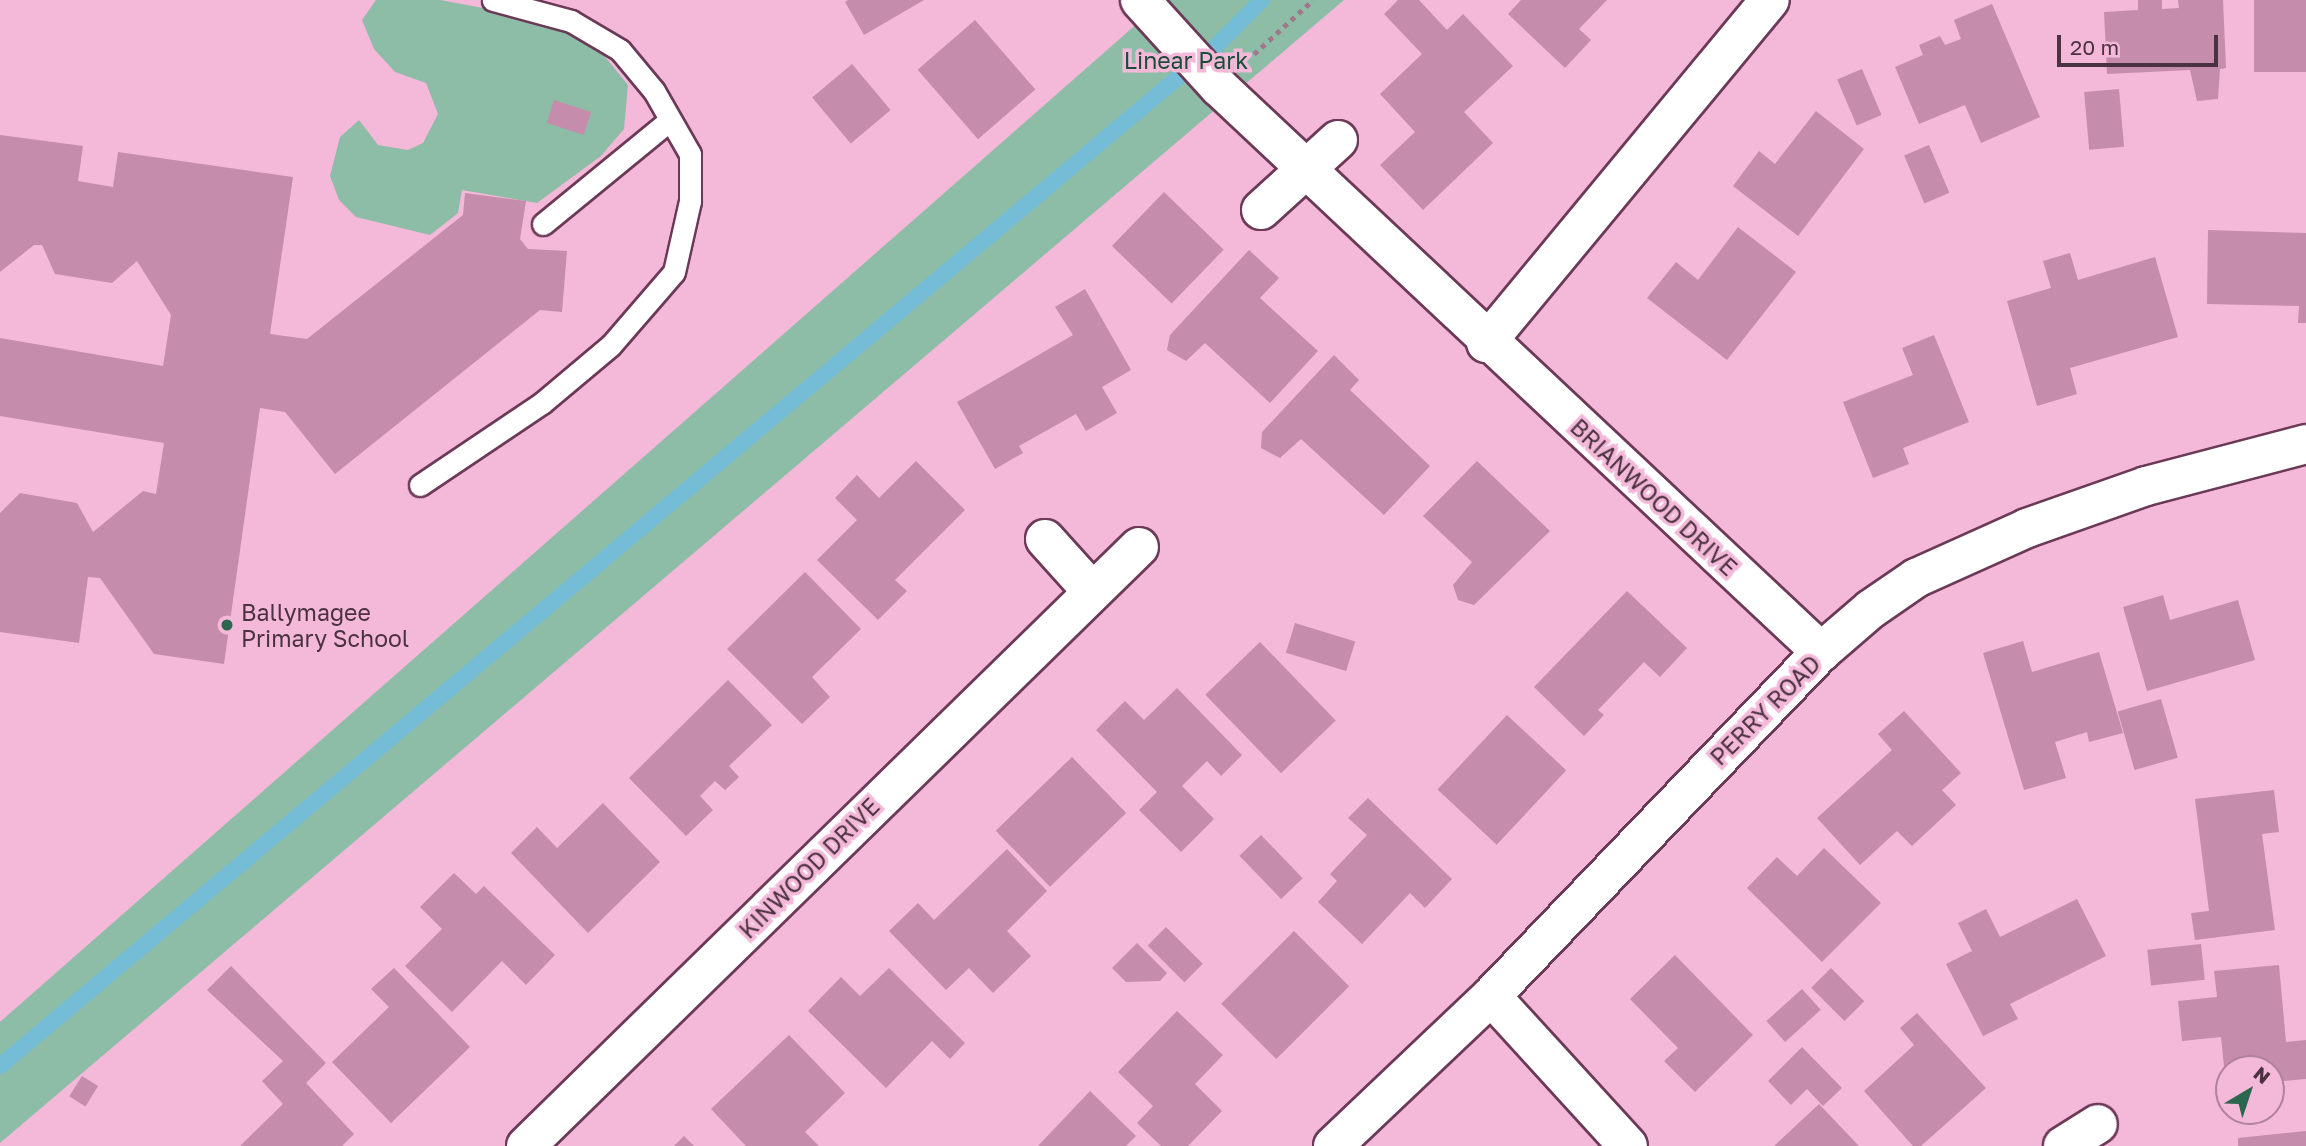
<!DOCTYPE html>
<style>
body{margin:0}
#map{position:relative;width:2306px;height:1146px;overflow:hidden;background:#f4b8d9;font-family:"Golos Text",sans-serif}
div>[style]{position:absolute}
.green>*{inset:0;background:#8dbda6}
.stream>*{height:16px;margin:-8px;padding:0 8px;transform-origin:8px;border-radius:8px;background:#75bcd7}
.building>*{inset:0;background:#c58cac;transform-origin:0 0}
.path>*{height:4.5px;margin-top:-2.25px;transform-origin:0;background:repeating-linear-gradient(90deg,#a1778e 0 5px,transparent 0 10px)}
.roads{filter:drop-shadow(2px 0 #6b3a57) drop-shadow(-2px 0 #6b3a57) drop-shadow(0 2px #6b3a57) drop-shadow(0 -2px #6b3a57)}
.lane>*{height:21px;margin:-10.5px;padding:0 10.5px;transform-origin:10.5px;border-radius:10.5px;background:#fff}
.street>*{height:38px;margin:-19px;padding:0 19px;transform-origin:19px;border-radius:19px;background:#fff}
.dots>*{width:19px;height:19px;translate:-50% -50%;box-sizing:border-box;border:4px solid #f4b8d9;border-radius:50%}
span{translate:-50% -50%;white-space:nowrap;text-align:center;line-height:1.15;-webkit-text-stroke:7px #f4b8d9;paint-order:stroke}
.park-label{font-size:23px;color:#184d39}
.street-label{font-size:23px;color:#4a3240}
.poi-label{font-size:23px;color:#4a3240}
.left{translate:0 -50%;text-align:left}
.north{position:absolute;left:2215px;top:1055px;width:70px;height:70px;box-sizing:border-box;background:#f4b8d9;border:2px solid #b0829c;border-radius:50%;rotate:39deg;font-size:19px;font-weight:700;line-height:28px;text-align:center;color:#4a3240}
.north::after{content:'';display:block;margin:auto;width:24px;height:32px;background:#2c664e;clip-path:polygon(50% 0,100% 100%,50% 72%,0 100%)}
.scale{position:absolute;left:2057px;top:35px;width:161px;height:32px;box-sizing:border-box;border:4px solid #4a3240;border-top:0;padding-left:9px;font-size:21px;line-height:24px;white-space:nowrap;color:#4a3240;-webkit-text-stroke:5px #f4b8d9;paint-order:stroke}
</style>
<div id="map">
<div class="green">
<i style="clip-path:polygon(376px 0,440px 0,516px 14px,593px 42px,628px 85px,624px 129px,601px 156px,537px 203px,462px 190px,458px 213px,430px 235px,356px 217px,339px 200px,330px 176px,340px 137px,359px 120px,378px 145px,408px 150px,423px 143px,438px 114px,426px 83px,395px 72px,374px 49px,362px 20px)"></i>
<i style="clip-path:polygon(1164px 0,1344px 0,0 1143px,0 1022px)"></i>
</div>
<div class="stream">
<i style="left:1211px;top:51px;width:72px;rotate:-45deg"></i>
<i style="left:0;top:1066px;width:1550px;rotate:-40deg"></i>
</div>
<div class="building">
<i style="clip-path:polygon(924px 0,864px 35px,845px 2px,848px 0)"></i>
<i style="clip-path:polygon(1398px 0,1419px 0,1447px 30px,1463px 14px,1513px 66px,1464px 112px,1493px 143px,1423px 210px,1380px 165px,1415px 132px,1380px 94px,1422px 54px,1384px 14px)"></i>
<i style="clip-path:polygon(1521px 0,1607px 0,1579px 29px,1591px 40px,1565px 68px,1508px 14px)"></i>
<i style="clip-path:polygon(2138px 0,2162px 0,2162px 9px,2179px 8px,2178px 0,2223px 0,2226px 68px,2220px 69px,2218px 99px,2197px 101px,2190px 70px,2107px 74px,2104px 12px,2138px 10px)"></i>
<i style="left:2254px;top:0;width:52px;height:72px"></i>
<i style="clip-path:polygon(1992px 4px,2040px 117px,1981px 143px,1965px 105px,1919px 124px,1895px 67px,1923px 55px,1919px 45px,1940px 36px,1945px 45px,1961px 39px,1954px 20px)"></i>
<i style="left:975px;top:20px;width:92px;height:76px;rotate:49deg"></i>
<i style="left:852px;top:64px;width:60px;height:52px;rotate:50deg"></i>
<i style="left:1862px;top:69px;width:50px;height:27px;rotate:67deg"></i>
<i style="left:2119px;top:89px;width:58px;height:35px;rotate:85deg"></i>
<i style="left:554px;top:100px;width:39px;height:24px;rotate:18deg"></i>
<i style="clip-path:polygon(1816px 111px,1864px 149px,1798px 236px,1733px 186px,1759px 151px,1775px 164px)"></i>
<i style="clip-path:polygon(0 135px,83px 146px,78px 181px,113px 187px,118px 152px,293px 177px,270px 334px,307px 339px,463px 215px,465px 193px,526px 201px,520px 239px,528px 249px,567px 251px,562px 312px,540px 310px,335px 474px,285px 412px,260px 408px,224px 664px,154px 654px,100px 578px,88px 577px,79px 643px,0 632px,0 513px,20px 493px,77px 503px,93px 532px,143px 491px,156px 494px,164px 443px,0 416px,0 338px,163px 366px,171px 315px,137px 261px,112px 283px,55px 274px,42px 245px,34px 245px,0 272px)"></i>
<i style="left:1929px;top:145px;width:52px;height:27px;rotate:67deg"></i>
<i style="left:1164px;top:192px;width:83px;height:75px;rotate:44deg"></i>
<i style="clip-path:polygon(1738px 227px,1796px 272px,1727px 360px,1647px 298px,1676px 262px,1698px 280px)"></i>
<i style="clip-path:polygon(2208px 230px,2306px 233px,2306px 323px,2298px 323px,2299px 306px,2207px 304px)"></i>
<i style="clip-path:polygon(1249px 250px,1279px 278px,1260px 298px,1318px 351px,1270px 403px,1205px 343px,1186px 361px,1167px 350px,1170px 335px)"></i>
<i style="clip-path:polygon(2070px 253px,2078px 280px,2155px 257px,2178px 337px,2070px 368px,2077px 394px,2037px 406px,2007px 301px,2051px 288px,2043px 261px)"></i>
<i style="clip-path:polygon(1085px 289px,1131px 370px,1102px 387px,1117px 413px,1086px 431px,1076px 414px,1019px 446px,1023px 453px,995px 469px,957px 402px,1073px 335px,1055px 307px)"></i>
<i style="clip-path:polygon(1934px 335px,1969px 422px,1903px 448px,1909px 464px,1873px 478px,1843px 402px,1913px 375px,1902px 348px)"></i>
<i style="clip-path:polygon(1334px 355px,1359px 380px,1350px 390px,1430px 466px,1384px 515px,1301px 439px,1280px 458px,1261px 448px,1262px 432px)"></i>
<i style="clip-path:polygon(916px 461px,965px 510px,895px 580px,907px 591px,878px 620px,817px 560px,857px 520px,835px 498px,857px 475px,879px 498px)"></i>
<i style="clip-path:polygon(1477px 461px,1550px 531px,1474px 605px,1458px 600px,1453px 585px,1472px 562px,1423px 516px)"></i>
<i style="clip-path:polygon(805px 572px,861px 629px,812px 677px,830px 697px,802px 724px,727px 649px)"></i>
<i style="clip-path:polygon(1627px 591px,1687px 648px,1660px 677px,1644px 662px,1598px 710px,1604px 715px,1584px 736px,1534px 687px)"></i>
<i style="clip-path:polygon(2163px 595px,2170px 620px,2238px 600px,2255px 660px,2147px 691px,2123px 607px)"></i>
<i style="left:1295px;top:623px;width:63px;height:31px;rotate:17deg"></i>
<i style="clip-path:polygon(2023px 641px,2032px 672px,2099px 652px,2123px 733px,2089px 742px,2087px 732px,2055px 742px,2066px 778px,2024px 790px,1983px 653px)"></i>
<i style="left:1260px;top:642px;width:109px;height:76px;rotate:46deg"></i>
<i style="clip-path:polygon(728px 680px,772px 725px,729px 766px,739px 777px,725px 790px,715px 781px,700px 796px,713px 810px,686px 836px,629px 778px)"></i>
<i style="clip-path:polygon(1177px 688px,1242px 755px,1221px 776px,1207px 761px,1182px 786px,1214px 819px,1181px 852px,1139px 810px,1157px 792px,1096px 730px,1125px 701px,1144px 720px)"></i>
<i style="left:2161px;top:699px;width:61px;height:45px;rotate:74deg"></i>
<i style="clip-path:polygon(1904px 711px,1961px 773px,1942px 790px,1956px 805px,1912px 846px,1897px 831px,1860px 865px,1817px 818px,1892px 750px,1878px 734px)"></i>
<i style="left:1507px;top:715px;width:81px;height:102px;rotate:43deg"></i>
<i style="left:1072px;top:757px;width:78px;height:106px;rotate:46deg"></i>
<i style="clip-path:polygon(2274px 790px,2279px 832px,2262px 834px,2275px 930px,2195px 940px,2191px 913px,2209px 911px,2195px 799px)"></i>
<i style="clip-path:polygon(1368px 798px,1452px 879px,1425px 908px,1410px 893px,1362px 944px,1318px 902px,1337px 881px,1330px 874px,1367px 835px,1348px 818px)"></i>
<i style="clip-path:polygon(603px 803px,660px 862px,588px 933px,511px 853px,537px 827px,557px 848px)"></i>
<i style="left:1261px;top:835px;width:60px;height:30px;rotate:46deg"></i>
<i style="clip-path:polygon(1824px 848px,1881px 903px,1822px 962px,1747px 888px,1777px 857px,1797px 876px)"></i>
<i style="clip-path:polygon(1007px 849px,1047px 891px,1007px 931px,1031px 956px,993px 993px,969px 968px,946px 990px,889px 931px,918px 903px,934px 920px)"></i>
<i style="clip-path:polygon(454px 873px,476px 894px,484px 886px,555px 955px,526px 985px,502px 961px,452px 1012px,405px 966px,442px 929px,420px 907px)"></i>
<i style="clip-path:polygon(2077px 899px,2106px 956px,2010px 1004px,2018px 1019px,1983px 1036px,1946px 964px,1972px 951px,1958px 923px,1986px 909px,2000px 937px)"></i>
<i style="left:1166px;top:927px;width:52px;height:26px;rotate:45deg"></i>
<i style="left:1294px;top:931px;width:78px;height:103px;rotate:45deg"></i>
<i style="clip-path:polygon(1137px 943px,1167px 973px,1160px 981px,1126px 982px,1112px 968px)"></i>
<i style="left:2201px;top:944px;width:36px;height:54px;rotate:84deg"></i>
<i style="clip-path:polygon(1675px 955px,1753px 1035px,1695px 1092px,1664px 1061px,1678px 1048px,1630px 999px)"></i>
<i style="clip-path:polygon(2279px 965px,2286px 1042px,2306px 1040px,2306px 1079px,2271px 1082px,2271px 1069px,2229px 1069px,2226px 1087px,2221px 1037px,2182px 1041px,2178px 1001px,2217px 997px,2214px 971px)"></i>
<i style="clip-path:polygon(231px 966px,326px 1063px,306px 1083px,354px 1134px,342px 1146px,240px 1146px,283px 1104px,262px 1081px,283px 1061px,207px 990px)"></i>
<i style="clip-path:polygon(394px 968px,470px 1047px,391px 1123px,332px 1062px,389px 1007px,371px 989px)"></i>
<i style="clip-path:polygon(889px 968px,965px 1043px,950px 1059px,932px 1041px,886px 1088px,808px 1011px,841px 977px,860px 996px)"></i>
<i style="left:1831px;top:968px;width:47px;height:28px;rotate:45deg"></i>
<i style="left:1802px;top:989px;width:28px;height:48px;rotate:48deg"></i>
<i style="clip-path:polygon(1177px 1011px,1223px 1055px,1195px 1084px,1222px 1111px,1188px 1146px,1161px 1146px,1137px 1123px,1153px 1106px,1118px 1072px)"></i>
<i style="clip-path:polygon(1917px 1013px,1986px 1088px,1921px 1146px,1913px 1146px,1864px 1091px,1914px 1045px,1900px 1028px)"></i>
<i style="clip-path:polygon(789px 1035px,845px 1093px,805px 1132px,819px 1146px,746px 1146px,711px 1109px)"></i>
<i style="clip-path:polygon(1802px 1047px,1842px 1088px,1823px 1106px,1807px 1089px,1791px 1105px,1768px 1081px)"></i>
<i style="left:82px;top:1076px;width:19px;height:24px;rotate:32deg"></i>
<i style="clip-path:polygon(1090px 1091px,1136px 1136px,1126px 1146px,1038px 1146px)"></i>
<i style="clip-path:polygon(1819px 1104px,1859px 1146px,1774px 1146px)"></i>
<i style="clip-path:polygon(2306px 1131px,2306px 1146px,2238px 1146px,2238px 1138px)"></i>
<i style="clip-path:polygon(684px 1136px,694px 1146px,674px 1146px)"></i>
</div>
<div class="path">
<i style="left:1254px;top:54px;width:80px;rotate:-42.5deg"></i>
</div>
<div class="roads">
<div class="lane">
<i style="left:543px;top:224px;width:164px;rotate:-39.3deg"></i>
<i style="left:420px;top:485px;width:147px;rotate:-33.9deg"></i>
<i style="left:542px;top:403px;width:90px;rotate:-40deg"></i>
<i style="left:611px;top:345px;width:96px;rotate:-49.2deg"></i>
<i style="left:674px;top:272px;width:73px;rotate:-77.3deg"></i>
<i style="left:690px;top:201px;width:47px;rotate:-90deg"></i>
<i style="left:690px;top:154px;width:73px;rotate:-119.7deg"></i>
<i style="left:654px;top:91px;width:53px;rotate:-129.7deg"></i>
<i style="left:620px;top:50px;width:57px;rotate:-149.4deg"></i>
<i style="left:571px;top:21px;width:81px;rotate:-164.9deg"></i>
</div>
<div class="street">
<i style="left:1140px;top:0;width:118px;rotate:47.8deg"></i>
<i style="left:1219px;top:87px;width:826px;rotate:43.18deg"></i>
<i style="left:1261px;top:210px;width:104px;rotate:-42.3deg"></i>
<i style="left:1486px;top:343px;width:445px;rotate:-50.4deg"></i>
<i style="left:1045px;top:539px;width:69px;rotate:48deg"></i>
<i style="left:1491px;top:996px;width:203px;rotate:47.6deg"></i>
<i style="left:526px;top:1146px;width:857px;rotate:-44.34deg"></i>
<i style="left:1333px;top:1146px;width:218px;rotate:-43.5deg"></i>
<i style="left:1491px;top:996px;width:477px;rotate:-46.2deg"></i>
<i style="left:1821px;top:652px;width:66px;rotate:-40.7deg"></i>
<i style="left:1871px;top:609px;width:55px;rotate:-34.6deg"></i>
<i style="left:1916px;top:578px;width:122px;rotate:-24.2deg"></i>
<i style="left:2027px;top:528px;width:126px;rotate:-19.4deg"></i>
<i style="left:2146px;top:486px;width:165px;rotate:-14.7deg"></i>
<i style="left:2063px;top:1146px;width:41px;rotate:-32.2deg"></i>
</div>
</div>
<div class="dots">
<i style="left:227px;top:625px;background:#2c664e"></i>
</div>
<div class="park-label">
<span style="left:1186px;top:60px">Linear Park</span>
</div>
<div class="street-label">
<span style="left:1654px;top:497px;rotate:43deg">BRIANWOOD DRIVE</span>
<span style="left:1765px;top:710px;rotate:-45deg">PERRY ROAD</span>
<span style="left:809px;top:868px;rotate:-45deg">KINWOOD DRIVE</span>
</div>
<div class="poi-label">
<span class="left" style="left:241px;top:625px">Ballymagee<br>Primary School</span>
</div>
<div class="north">N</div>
<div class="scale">20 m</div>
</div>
